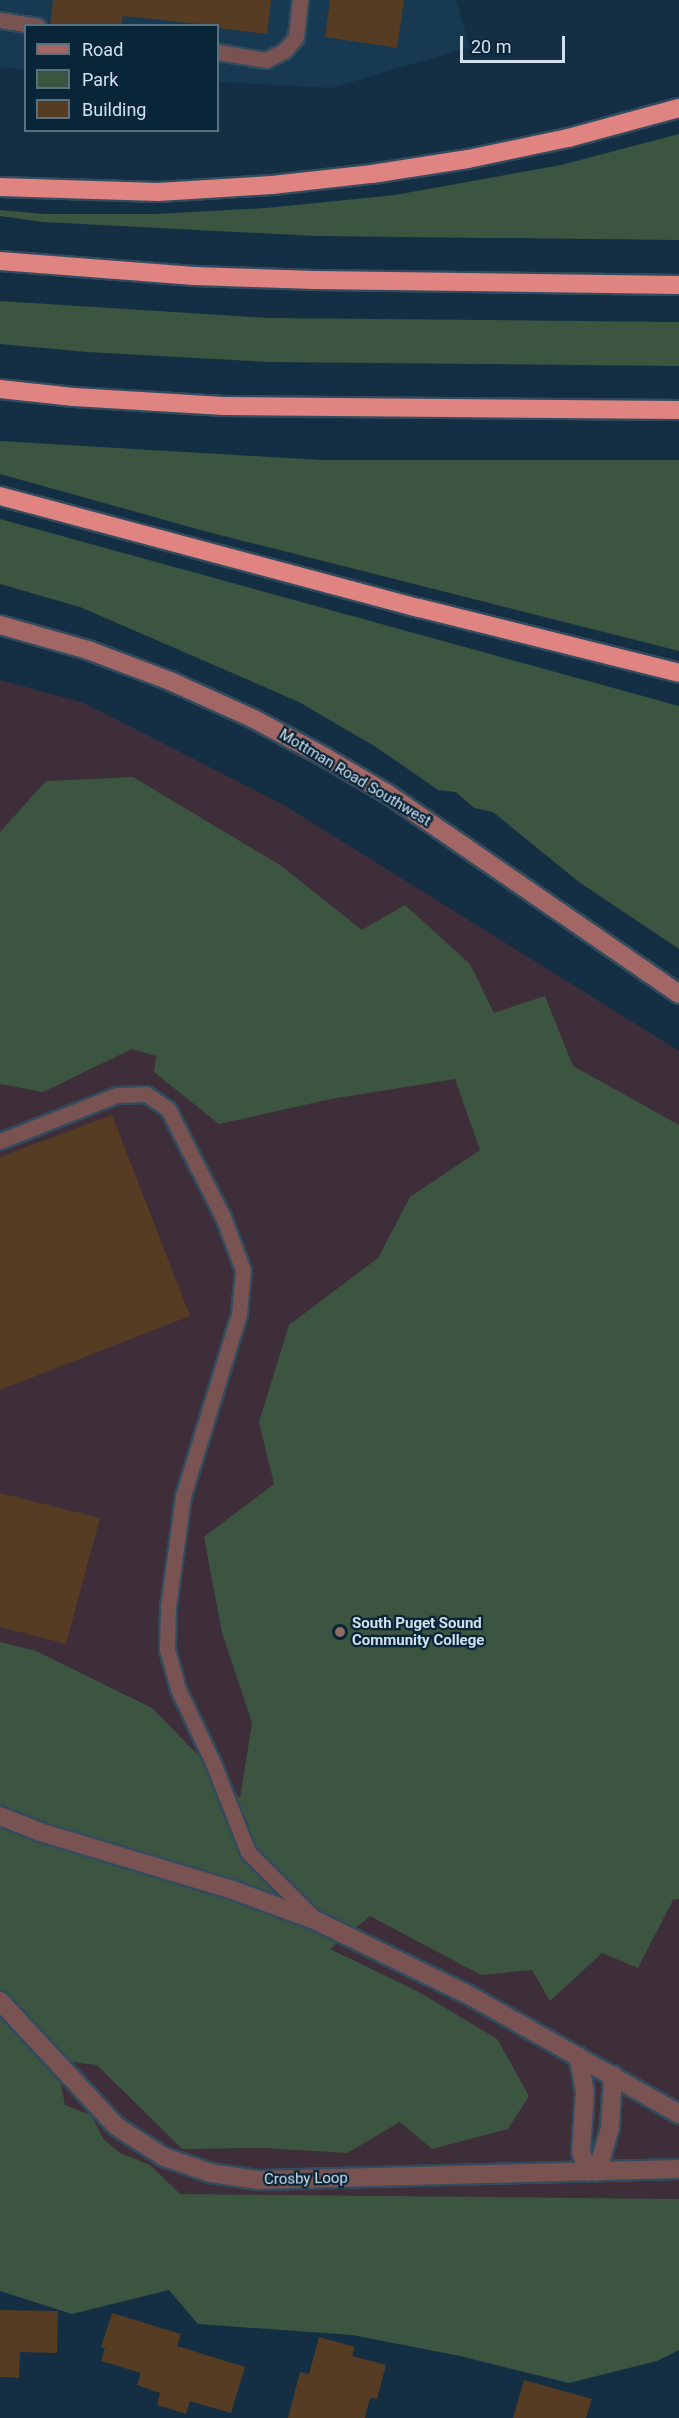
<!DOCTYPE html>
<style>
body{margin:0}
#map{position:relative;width:679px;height:2418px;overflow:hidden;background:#142f43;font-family:Roboto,sans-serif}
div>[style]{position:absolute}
.built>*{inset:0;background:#173951}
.education>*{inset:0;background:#3e2e3a}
.green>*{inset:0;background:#3c5540}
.building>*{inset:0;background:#553c22}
.roads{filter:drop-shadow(2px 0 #324b5e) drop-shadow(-2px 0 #324b5e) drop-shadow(0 2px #324b5e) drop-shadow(0 -2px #324b5e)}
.lane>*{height:15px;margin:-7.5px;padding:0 7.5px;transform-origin:7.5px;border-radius:7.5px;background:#785351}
.street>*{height:18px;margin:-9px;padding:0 9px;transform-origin:9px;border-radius:9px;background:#785351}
.secondary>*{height:18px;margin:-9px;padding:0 9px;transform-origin:9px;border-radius:9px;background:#a26765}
.highway>*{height:18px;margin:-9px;padding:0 9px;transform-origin:9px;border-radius:9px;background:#df8481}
.dots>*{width:16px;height:16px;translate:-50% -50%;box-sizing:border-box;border:3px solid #092538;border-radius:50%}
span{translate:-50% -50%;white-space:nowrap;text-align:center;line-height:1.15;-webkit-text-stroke:4.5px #092538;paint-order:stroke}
.street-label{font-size:15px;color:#d0e0ec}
.poi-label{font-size:15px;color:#d0e0ec;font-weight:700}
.left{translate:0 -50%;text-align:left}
.legend{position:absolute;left:24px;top:24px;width:195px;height:108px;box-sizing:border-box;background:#092538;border:2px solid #597080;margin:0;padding:8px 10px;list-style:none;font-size:18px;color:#d0e0ec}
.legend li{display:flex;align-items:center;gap:12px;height:30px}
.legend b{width:30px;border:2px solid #597080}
.scale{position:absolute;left:460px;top:36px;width:105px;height:27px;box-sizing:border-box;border:3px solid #d0e0ec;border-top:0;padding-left:8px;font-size:18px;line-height:21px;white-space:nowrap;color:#d0e0ec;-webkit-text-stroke:4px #092538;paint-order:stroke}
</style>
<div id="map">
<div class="built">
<i style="clip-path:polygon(0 0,456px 0,470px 47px,331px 88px,218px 82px,218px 26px,26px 26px,25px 70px,0 67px)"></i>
</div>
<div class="education">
<i style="clip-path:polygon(0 680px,84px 703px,282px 804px,679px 1051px,679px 2216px,0 2212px)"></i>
</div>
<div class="green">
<i style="clip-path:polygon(679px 134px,679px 240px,317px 236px,43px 222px,0 216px,0 210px,45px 214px,156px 214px,266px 208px,395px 195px,561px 165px)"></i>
<i style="clip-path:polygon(0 301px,268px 318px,679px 322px,679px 366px,268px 362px,87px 352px,0 344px)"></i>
<i style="clip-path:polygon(0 441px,321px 460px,679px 460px,679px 651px,208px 532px,0 474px)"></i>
<i style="clip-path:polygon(0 519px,679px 706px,679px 949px,579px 882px,493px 812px,474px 808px,456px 792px,438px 790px,376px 747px,299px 702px,80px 607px,0 584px)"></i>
<i style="clip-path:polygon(133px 777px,280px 865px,362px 930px,405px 905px,470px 964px,494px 1013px,545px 996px,573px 1066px,679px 1125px,679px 1899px,673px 1900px,638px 1968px,602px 1953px,550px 2001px,532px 1970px,481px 1975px,370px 1916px,330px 1949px,417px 1991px,497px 2039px,529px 2096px,508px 2129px,432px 2149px,400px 2122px,347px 2153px,264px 2148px,182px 2149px,97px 2065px,56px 2060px,65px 2105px,91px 2115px,104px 2140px,120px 2153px,150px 2165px,180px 2194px,679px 2199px,679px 2350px,657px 2361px,569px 2383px,460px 2356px,352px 2335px,198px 2324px,169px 2290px,72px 2314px,0 2291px,0 1642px,36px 1651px,152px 1708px,240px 1798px,252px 1723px,222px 1633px,204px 1537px,274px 1484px,259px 1422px,289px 1325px,378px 1258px,410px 1197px,480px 1150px,455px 1079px,331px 1099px,219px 1124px,154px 1072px,156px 1056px,132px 1049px,43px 1092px,0 1084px,0 832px,46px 781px)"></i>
</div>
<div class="building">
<i style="clip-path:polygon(53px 0,271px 0,267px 34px,218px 28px,218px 26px,123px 16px,121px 26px,50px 26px)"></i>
<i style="clip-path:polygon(330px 0,404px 0,397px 48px,325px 37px)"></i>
<i style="clip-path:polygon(112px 1115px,190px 1316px,0 1390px,0 1157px)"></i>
<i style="clip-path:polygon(0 1493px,100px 1518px,66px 1644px,0 1627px)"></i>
<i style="clip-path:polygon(0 2310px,58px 2311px,57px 2353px,20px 2352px,19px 2378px,0 2377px)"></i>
<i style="clip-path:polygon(112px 2313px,181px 2334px,177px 2346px,245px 2367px,231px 2413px,190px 2401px,186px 2414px,157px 2405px,160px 2393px,137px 2385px,141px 2373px,101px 2361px,105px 2348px,101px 2347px)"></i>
<i style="clip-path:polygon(319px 2337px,355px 2347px,352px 2356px,386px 2365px,377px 2399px,370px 2398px,365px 2418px,288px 2418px,300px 2372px,309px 2374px)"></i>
<i style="clip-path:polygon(524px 2380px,592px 2399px,586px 2418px,513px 2418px)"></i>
</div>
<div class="roads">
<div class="lane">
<i style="left:0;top:20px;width:38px;rotate:9deg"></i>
<i style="left:218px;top:52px;width:49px;rotate:9.5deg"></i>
<i style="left:266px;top:60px;width:20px;rotate:-27deg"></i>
<i style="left:284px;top:51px;width:18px;rotate:-49deg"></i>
<i style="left:296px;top:37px;width:37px;rotate:-84deg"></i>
<i style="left:0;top:1141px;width:126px;rotate:-21.5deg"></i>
<i style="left:117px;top:1095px;width:29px;rotate:-2deg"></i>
<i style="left:146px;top:1094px;width:27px;rotate:34deg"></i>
<i style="left:168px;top:1109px;width:121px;rotate:63deg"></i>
<i style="left:223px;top:1217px;width:57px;rotate:69.3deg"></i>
<i style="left:243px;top:1270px;width:44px;rotate:95.2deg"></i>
<i style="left:239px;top:1314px;width:190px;rotate:107.1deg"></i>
<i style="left:183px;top:1496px;width:112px;rotate:97.7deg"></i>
<i style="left:168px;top:1607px;width:42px;rotate:91.4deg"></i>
<i style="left:167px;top:1649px;width:41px;rotate:74.6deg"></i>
<i style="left:178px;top:1689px;width:82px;rotate:64.7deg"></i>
<i style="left:213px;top:1763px;width:96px;rotate:68.5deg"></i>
<i style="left:248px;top:1852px;width:95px;rotate:45deg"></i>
</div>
<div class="street">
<i style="left:0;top:1816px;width:43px;rotate:21.8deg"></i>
<i style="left:40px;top:1832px;width:202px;rotate:16.7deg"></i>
<i style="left:233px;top:1890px;width:90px;rotate:20.3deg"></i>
<i style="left:317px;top:1921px;width:167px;rotate:26deg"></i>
<i style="left:467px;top:1994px;width:244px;rotate:29.5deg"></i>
<i style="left:0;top:2001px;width:171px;rotate:47.1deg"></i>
<i style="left:116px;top:2126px;width:57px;rotate:32.9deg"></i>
<i style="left:164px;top:2157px;width:50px;rotate:18.8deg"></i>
<i style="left:211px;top:2173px;width:48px;rotate:8.5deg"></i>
<i style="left:258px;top:2180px;width:421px;rotate:-1.5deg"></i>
<i style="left:578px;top:2056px;width:36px;rotate:79deg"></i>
<i style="left:585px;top:2091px;width:60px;rotate:93.8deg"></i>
<i style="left:581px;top:2151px;width:22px;rotate:72deg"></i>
<i style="left:597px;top:2172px;width:46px;rotate:-73.5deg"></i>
<i style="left:610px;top:2128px;width:53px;rotate:-86.8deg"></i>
</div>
<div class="secondary">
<i style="left:0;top:625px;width:91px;rotate:15.9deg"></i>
<i style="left:88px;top:650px;width:88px;rotate:20.7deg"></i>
<i style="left:170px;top:681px;width:92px;rotate:24.3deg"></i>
<i style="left:254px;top:719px;width:81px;rotate:28.2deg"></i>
<i style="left:325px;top:757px;width:73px;rotate:30.4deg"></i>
<i style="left:388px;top:794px;width:353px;rotate:34.5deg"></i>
</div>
<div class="highway">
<i style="left:0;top:187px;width:158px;rotate:1.8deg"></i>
<i style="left:158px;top:192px;width:114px;rotate:-3.5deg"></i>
<i style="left:272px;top:185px;width:101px;rotate:-6.3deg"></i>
<i style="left:372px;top:174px;width:97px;rotate:-8.9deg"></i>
<i style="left:468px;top:159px;width:102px;rotate:-11.9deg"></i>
<i style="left:568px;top:138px;width:115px;rotate:-15.1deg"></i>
<i style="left:0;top:261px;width:195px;rotate:4.4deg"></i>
<i style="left:194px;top:276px;width:121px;rotate:1.9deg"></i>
<i style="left:315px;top:280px;width:364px;rotate:0.8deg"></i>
<i style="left:0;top:389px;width:74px;rotate:6.2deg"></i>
<i style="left:74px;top:397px;width:150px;rotate:3.4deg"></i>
<i style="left:224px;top:406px;width:455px;rotate:0.5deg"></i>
<i style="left:0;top:496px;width:434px;rotate:15deg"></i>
<i style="left:419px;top:608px;width:268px;rotate:14deg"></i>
</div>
</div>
<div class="dots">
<i style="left:340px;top:1632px;background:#8d6e63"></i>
</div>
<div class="street-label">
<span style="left:355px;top:778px;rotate:31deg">Mottman Road Southwest</span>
<span style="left:306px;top:2179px;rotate:-1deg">Crosby Loop</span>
</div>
<div class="poi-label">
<span class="left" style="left:352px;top:1632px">South Puget Sound<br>Community College</span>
</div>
<ul class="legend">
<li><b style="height:8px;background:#a26765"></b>Road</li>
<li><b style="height:16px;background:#3c5540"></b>Park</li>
<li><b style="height:16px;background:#553c22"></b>Building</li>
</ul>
<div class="scale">20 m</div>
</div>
